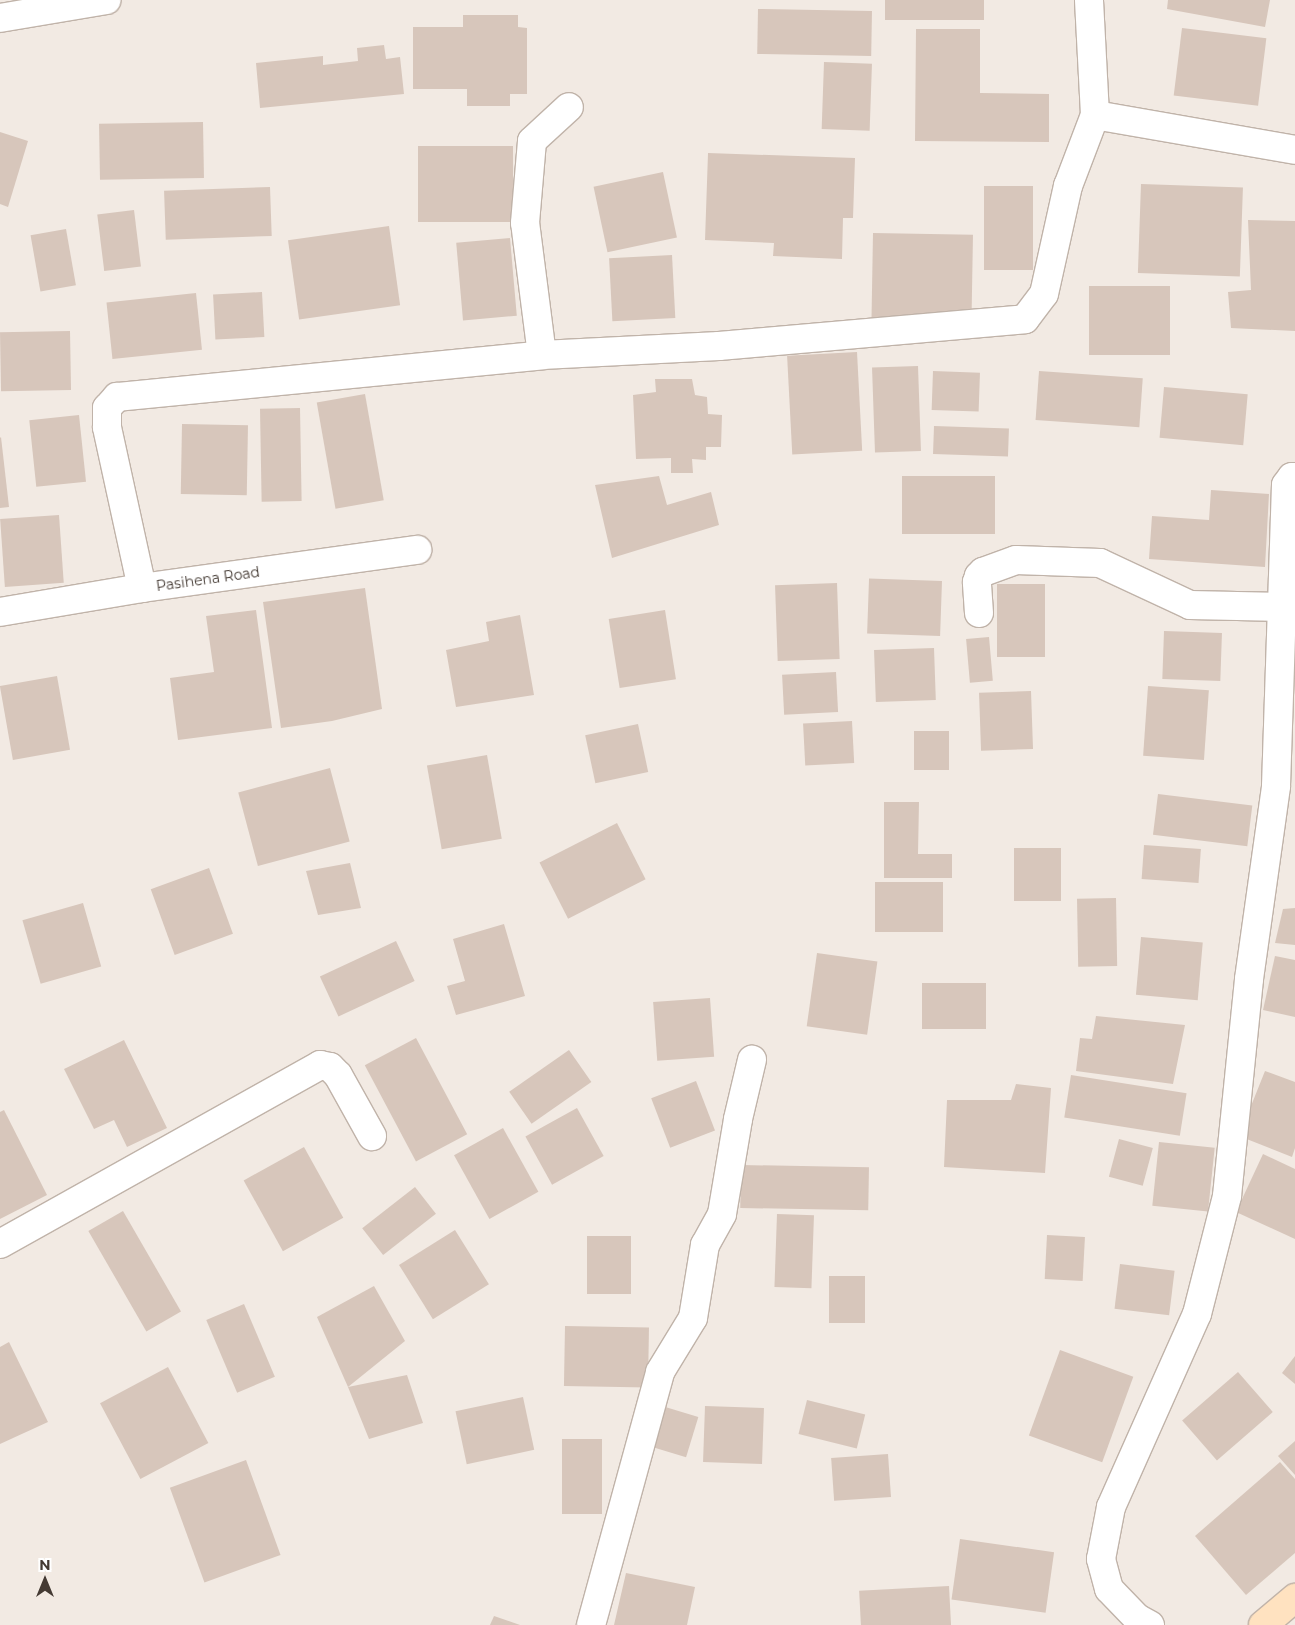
<!DOCTYPE html>
<style>
body{margin:0}
#map{position:relative;width:1295px;height:1625px;overflow:hidden;background:#f2eae3;font-family:Montserrat,sans-serif}
div>[style]{position:absolute}
.building>*{inset:0;background:#d7c6bb;transform-origin:0 0}
.roads{filter:drop-shadow(1px 0 #c0b3a9) drop-shadow(-1px 0 #c0b3a9) drop-shadow(0 1px #c0b3a9) drop-shadow(0 -1px #c0b3a9)}
.street>*{height:28px;margin:-14px;padding:0 14px;transform-origin:14px;border-radius:14px;background:#fff}
.secondary>*{height:28px;margin:-14px;padding:0 14px;transform-origin:14px;border-radius:14px;background:#ffe2c0}
span{translate:-50% -50%;white-space:nowrap;text-align:center;line-height:1.15;-webkit-text-stroke:4.5px #fff;paint-order:stroke}
.street-label{font-size:14px;color:#443a33}
.north{position:absolute;left:20px;top:1555px;width:50px;height:50px;-webkit-text-stroke:4px #fff;paint-order:stroke;rotate:0deg;font-size:14px;font-weight:700;line-height:20px;text-align:center;color:#443a33}
.north::after{content:'';display:block;margin:auto;width:18px;height:22px;background:#443a33;clip-path:polygon(50% 0,100% 100%,50% 72%,0 100%)}
</style>
<div id="map">
<div class="building">
<i style="left:885px;top:0;width:99px;height:20px"></i>
<i style="clip-path:polygon(1168px 0,1270px 0,1265px 27px,1167px 9px)"></i>
<i style="left:758px;top:9px;width:114px;height:45px;rotate:1deg"></i>
<i style="clip-path:polygon(463px 15px,518px 15px,518px 27px,527px 28px,527px 94px,510px 94px,510px 106px,467px 106px,467px 89px,413px 89px,413px 27px,463px 27px)"></i>
<i style="left:1182px;top:28px;width:85px;height:68px;rotate:7deg"></i>
<i style="clip-path:polygon(916px 29px,980px 29px,980px 93px,1049px 94px,1049px 142px,915px 141px)"></i>
<i style="clip-path:polygon(384px 45px,386px 59px,400px 57px,404px 94px,260px 108px,256px 63px,323px 56px,323px 65px,358px 61px,357px 48px)"></i>
<i style="left:824px;top:62px;width:48px;height:67px;rotate:2deg"></i>
<i style="left:203px;top:122px;width:56px;height:104px;rotate:89deg"></i>
<i style="clip-path:polygon(0 132px,28px 141px,8px 207px,0 204px)"></i>
<i style="left:418px;top:146px;width:95px;height:76px"></i>
<i style="clip-path:polygon(708px 153px,855px 158px,853px 218px,843px 218px,842px 259px,773px 256px,774px 243px,705px 240px)"></i>
<i style="left:663px;top:172px;width:67px;height:71px;rotate:78deg"></i>
<i style="left:1141px;top:184px;width:102px;height:89px;rotate:2deg"></i>
<i style="left:984px;top:186px;width:49px;height:84px"></i>
<i style="left:270px;top:187px;width:49px;height:106px;rotate:88deg"></i>
<i style="left:134px;top:210px;width:57px;height:37px;rotate:83deg"></i>
<i style="clip-path:polygon(1248px 220px,1295px 221px,1295px 331px,1231px 328px,1228px 292px,1251px 290px)"></i>
<i style="left:389px;top:226px;width:80px;height:102px;rotate:82deg"></i>
<i style="left:66px;top:229px;width:57px;height:36px;rotate:80deg"></i>
<i style="left:873px;top:233px;width:100px;height:85px;rotate:1deg"></i>
<i style="left:510px;top:238px;width:78px;height:54px;rotate:85deg"></i>
<i style="left:672px;top:255px;width:63px;height:63px;rotate:87deg"></i>
<i style="left:1089px;top:286px;width:81px;height:69px"></i>
<i style="left:262px;top:292px;width:45px;height:49px;rotate:87deg"></i>
<i style="left:196px;top:293px;width:57px;height:90px;rotate:84deg"></i>
<i style="left:70px;top:331px;width:59px;height:70px;rotate:89deg"></i>
<i style="left:857px;top:352px;width:99px;height:70px;rotate:87deg"></i>
<i style="left:918px;top:366px;width:85px;height:46px;rotate:88deg"></i>
<i style="left:933px;top:371px;width:47px;height:39px;rotate:2deg"></i>
<i style="left:1039px;top:371px;width:104px;height:49px;rotate:4deg"></i>
<i style="clip-path:polygon(655px 379px,692px 379px,695px 395px,707px 397px,708px 414px,722px 415px,721px 447px,706px 447px,706px 460px,692px 459px,693px 473px,671px 473px,671px 458px,636px 459px,633px 395px,656px 392px)"></i>
<i style="left:1164px;top:387px;width:84px;height:51px;rotate:5deg"></i>
<i style="left:365px;top:394px;width:108px;height:49px;rotate:80deg"></i>
<i style="left:300px;top:408px;width:93px;height:40px;rotate:89deg"></i>
<i style="left:79px;top:415px;width:67px;height:50px;rotate:84deg"></i>
<i style="left:182px;top:424px;width:66px;height:70px;rotate:1deg"></i>
<i style="left:934px;top:426px;width:75px;height:28px;rotate:2deg"></i>
<i style="clip-path:polygon(1px 437px,9px 507px,0 508px,0 438px)"></i>
<i style="clip-path:polygon(659px 476px,667px 505px,711px 492px,719px 525px,612px 558px,595px 485px)"></i>
<i style="left:902px;top:476px;width:93px;height:58px"></i>
<i style="clip-path:polygon(1211px 490px,1269px 494px,1265px 567px,1149px 559px,1152px 516px,1209px 520px)"></i>
<i style="left:59px;top:515px;width:68px;height:59px;rotate:86deg"></i>
<i style="left:942px;top:581px;width:55px;height:73px;rotate:92deg"></i>
<i style="left:837px;top:583px;width:76px;height:62px;rotate:88deg"></i>
<i style="left:997px;top:584px;width:48px;height:73px"></i>
<i style="clip-path:polygon(365px 588px,382px 709px,332px 721px,281px 728px,263px 602px)"></i>
<i style="clip-path:polygon(256px 610px,272px 728px,178px 740px,170px 678px,214px 672px,206px 616px)"></i>
<i style="left:665px;top:610px;width:70px;height:57px;rotate:81deg"></i>
<i style="clip-path:polygon(520px 615px,534px 695px,456px 707px,446px 650px,489px 641px,486px 622px)"></i>
<i style="left:1164px;top:631px;width:58px;height:48px;rotate:2deg"></i>
<i style="left:989px;top:637px;width:44px;height:23px;rotate:85deg"></i>
<i style="left:934px;top:648px;width:52px;height:60px;rotate:88deg"></i>
<i style="left:836px;top:672px;width:40px;height:54px;rotate:87deg"></i>
<i style="left:57px;top:676px;width:75px;height:58px;rotate:80deg"></i>
<i style="left:1148px;top:686px;width:61px;height:70px;rotate:4deg"></i>
<i style="left:1031px;top:691px;width:58px;height:52px;rotate:88deg"></i>
<i style="left:852px;top:721px;width:42px;height:49px;rotate:87deg"></i>
<i style="left:638px;top:724px;width:49px;height:54px;rotate:78deg"></i>
<i style="left:914px;top:731px;width:35px;height:39px"></i>
<i style="left:487px;top:755px;width:85px;height:61px;rotate:80deg"></i>
<i style="left:330px;top:768px;width:76px;height:95px;rotate:75deg"></i>
<i style="left:1158px;top:794px;width:95px;height:41px;rotate:7deg"></i>
<i style="clip-path:polygon(884px 802px,919px 802px,918px 854px,952px 854px,952px 878px,884px 878px)"></i>
<i style="left:617px;top:823px;width:63px;height:87px;rotate:63deg"></i>
<i style="left:1144px;top:845px;width:57px;height:34px;rotate:4deg"></i>
<i style="left:1014px;top:848px;width:47px;height:53px"></i>
<i style="clip-path:polygon(350px 863px,361px 908px,318px 915px,306px 871px)"></i>
<i style="left:209px;top:868px;width:70px;height:62px;rotate:70deg"></i>
<i style="left:943px;top:882px;width:50px;height:68px;rotate:90deg"></i>
<i style="left:1116px;top:898px;width:68px;height:39px;rotate:89deg"></i>
<i style="left:83px;top:903px;width:66px;height:63px;rotate:74deg"></i>
<i style="clip-path:polygon(1295px 908px,1295px 945px,1275px 943px,1283px 909px)"></i>
<i style="clip-path:polygon(504px 924px,525px 996px,456px 1015px,447px 986px,465px 981px,453px 939px)"></i>
<i style="left:1141px;top:937px;width:62px;height:58px;rotate:5deg"></i>
<i style="left:396px;top:941px;width:44px;height:84px;rotate:65deg"></i>
<i style="left:817px;top:953px;width:61px;height:74px;rotate:8deg"></i>
<i style="clip-path:polygon(1275px 956px,1295px 960px,1295px 1017px,1263px 1010px)"></i>
<i style="left:986px;top:983px;width:46px;height:64px;rotate:90deg"></i>
<i style="left:710px;top:998px;width:59px;height:57px;rotate:86deg"></i>
<i style="clip-path:polygon(1096px 1016px,1185px 1025px,1173px 1084px,1076px 1071px,1080px 1038px,1092px 1039px)"></i>
<i style="left:416px;top:1038px;width:109px;height:58px;rotate:62deg"></i>
<i style="clip-path:polygon(124px 1040px,167px 1128px,127px 1147px,114px 1120px,94px 1129px,64px 1069px)"></i>
<i style="left:569px;top:1050px;width:39px;height:73px;rotate:55deg"></i>
<i style="clip-path:polygon(1265px 1071px,1295px 1082px,1295px 1148px,1292px 1157px,1239px 1136px)"></i>
<i style="left:1071px;top:1075px;width:117px;height:43px;rotate:9deg"></i>
<i style="left:696px;top:1081px;width:53px;height:48px;rotate:69deg"></i>
<i style="clip-path:polygon(1016px 1084px,1051px 1088px,1045px 1173px,944px 1167px,947px 1100px,1011px 1100px)"></i>
<i style="left:577px;top:1108px;width:55px;height:59px;rotate:61deg"></i>
<i style="clip-path:polygon(4px 1110px,47px 1195px,0 1219px,0 1112px)"></i>
<i style="left:503px;top:1128px;width:73px;height:56px;rotate:61deg"></i>
<i style="left:1119px;top:1139px;width:35px;height:39px;rotate:15deg"></i>
<i style="left:1159px;top:1142px;width:56px;height:64px;rotate:6deg"></i>
<i style="left:304px;top:1147px;width:81px;height:69px;rotate:61deg"></i>
<i style="clip-path:polygon(1263px 1154px,1295px 1169px,1295px 1239px,1236px 1212px)"></i>
<i style="left:741px;top:1165px;width:128px;height:43px;rotate:1deg"></i>
<i style="left:415px;top:1187px;width:34px;height:67px;rotate:52deg"></i>
<i style="left:123px;top:1211px;width:116px;height:40px;rotate:60deg"></i>
<i style="left:777px;top:1214px;width:37px;height:73px;rotate:2deg"></i>
<i style="left:455px;top:1230px;width:64px;height:66px;rotate:58deg"></i>
<i style="left:1047px;top:1235px;width:38px;height:44px;rotate:3deg"></i>
<i style="left:587px;top:1236px;width:44px;height:58px"></i>
<i style="left:1120px;top:1264px;width:55px;height:45px;rotate:7deg"></i>
<i style="left:829px;top:1276px;width:36px;height:47px"></i>
<i style="clip-path:polygon(374px 1286px,405px 1341px,348px 1387px,317px 1317px)"></i>
<i style="left:244px;top:1304px;width:79px;height:41px;rotate:67deg"></i>
<i style="left:565px;top:1326px;width:84px;height:60px;rotate:1deg"></i>
<i style="clip-path:polygon(9px 1342px,48px 1422px,0 1444px,0 1347px)"></i>
<i style="left:1060px;top:1350px;width:78px;height:91px;rotate:20deg"></i>
<i style="clip-path:polygon(1295px 1356px,1295px 1384px,1282px 1373px)"></i>
<i style="left:168px;top:1367px;width:86px;height:77px;rotate:62deg"></i>
<i style="left:1238px;top:1372px;width:53px;height:74px;rotate:49deg"></i>
<i style="clip-path:polygon(407px 1375px,423px 1423px,369px 1439px,348px 1387px)"></i>
<i style="left:523px;top:1397px;width:54px;height:69px;rotate:78deg"></i>
<i style="left:807px;top:1400px;width:60px;height:35px;rotate:14deg"></i>
<i style="left:662px;top:1406px;width:38px;height:42px;rotate:17deg"></i>
<i style="left:705px;top:1406px;width:59px;height:56px;rotate:2deg"></i>
<i style="left:562px;top:1439px;width:40px;height:75px"></i>
<i style="clip-path:polygon(1295px 1441px,1295px 1475px,1278px 1456px)"></i>
<i style="left:888px;top:1454px;width:43px;height:57px;rotate:86deg"></i>
<i style="left:246px;top:1460px;width:101px;height:81px;rotate:70deg"></i>
<i style="clip-path:polygon(1280px 1462px,1295px 1479px,1295px 1553px,1246px 1595px,1195px 1536px)"></i>
<i style="left:960px;top:1539px;width:95px;height:61px;rotate:8deg"></i>
<i style="clip-path:polygon(626px 1573px,695px 1587px,687px 1625px,614px 1625px)"></i>
<i style="left:949px;top:1586px;width:39px;height:90px;rotate:87deg"></i>
<i style="clip-path:polygon(494px 1616px,520px 1625px,490px 1625px)"></i>
</div>
<div class="roads">
<div class="street">
<i style="left:0;top:18px;width:108px;rotate:-9.6deg"></i>
<i style="left:1095px;top:115px;width:203px;rotate:9.9deg"></i>
<i style="left:542px;top:355px;width:133px;rotate:-97.3deg"></i>
<i style="left:525px;top:223px;width:82px;rotate:-85.1deg"></i>
<i style="left:532px;top:141px;width:50px;rotate:-42.6deg"></i>
<i style="left:142px;top:588px;width:165px;rotate:-102.3deg"></i>
<i style="left:107px;top:427px;width:19px;rotate:-90deg"></i>
<i style="left:107px;top:408px;width:15px;rotate:-48deg"></i>
<i style="left:117px;top:397px;width:427px;rotate:-5.6deg"></i>
<i style="left:542px;top:355px;width:177px;rotate:-2.9deg"></i>
<i style="left:719px;top:346px;width:307px;rotate:-5deg"></i>
<i style="left:1025px;top:319px;width:31px;rotate:-53deg"></i>
<i style="left:1044px;top:294px;width:111px;rotate:-77.5deg"></i>
<i style="left:1068px;top:186px;width:76px;rotate:-69.2deg"></i>
<i style="left:1095px;top:115px;width:115px;rotate:-93deg"></i>
<i style="left:0;top:612px;width:144px;rotate:-9.6deg"></i>
<i style="left:142px;top:588px;width:278px;rotate:-7.9deg"></i>
<i style="left:979px;top:613px;width:31px;rotate:-94deg"></i>
<i style="left:977px;top:582px;width:6px;rotate:-72deg"></i>
<i style="left:979px;top:576px;width:6px;rotate:-45deg"></i>
<i style="left:983px;top:572px;width:35px;rotate:-20deg"></i>
<i style="left:1016px;top:560px;width:84px;rotate:2deg"></i>
<i style="left:1100px;top:563px;width:99px;rotate:25deg"></i>
<i style="left:1190px;top:605px;width:94px;rotate:1.2deg"></i>
<i style="left:0;top:1244px;width:367px;rotate:-29.2deg"></i>
<i style="left:320px;top:1065px;width:10px;rotate:11deg"></i>
<i style="left:330px;top:1067px;width:11px;rotate:45deg"></i>
<i style="left:338px;top:1075px;width:70px;rotate:60.9deg"></i>
<i style="left:591px;top:1625px;width:262px;rotate:-74.7deg"></i>
<i style="left:660px;top:1372px;width:63px;rotate:-58.6deg"></i>
<i style="left:693px;top:1318px;width:74px;rotate:-80.7deg"></i>
<i style="left:705px;top:1245px;width:35px;rotate:-61deg"></i>
<i style="left:722px;top:1214px;width:96px;rotate:-80.4deg"></i>
<i style="left:738px;top:1119px;width:61px;rotate:-76.7deg"></i>
<i style="left:1150px;top:1625px;width:15px;rotate:-152deg"></i>
<i style="left:1137px;top:1618px;width:40px;rotate:-134deg"></i>
<i style="left:1109px;top:1589px;width:31px;rotate:-105deg"></i>
<i style="left:1101px;top:1559px;width:53px;rotate:-79.1deg"></i>
<i style="left:1111px;top:1507px;width:211px;rotate:-66deg"></i>
<i style="left:1197px;top:1314px;width:122px;rotate:-75.7deg"></i>
<i style="left:1227px;top:1196px;width:218px;rotate:-84.2deg"></i>
<i style="left:1249px;top:979px;width:195px;rotate:-82deg"></i>
<i style="left:1276px;top:786px;width:301px;rotate:-88.1deg"></i>
<i style="left:1286px;top:485px;width:10px;rotate:-53deg"></i>
<i style="left:1292px;top:477px;width:3px"></i>
</div>
<div class="secondary">
<i style="left:1263px;top:1625px;width:42px;rotate:-40.2deg"></i>
</div>
</div>
<div class="street-label">
<span style="left:208px;top:579px;rotate:-8deg">Pasihena Road</span>
</div>
<div class="north">N</div>
</div>
